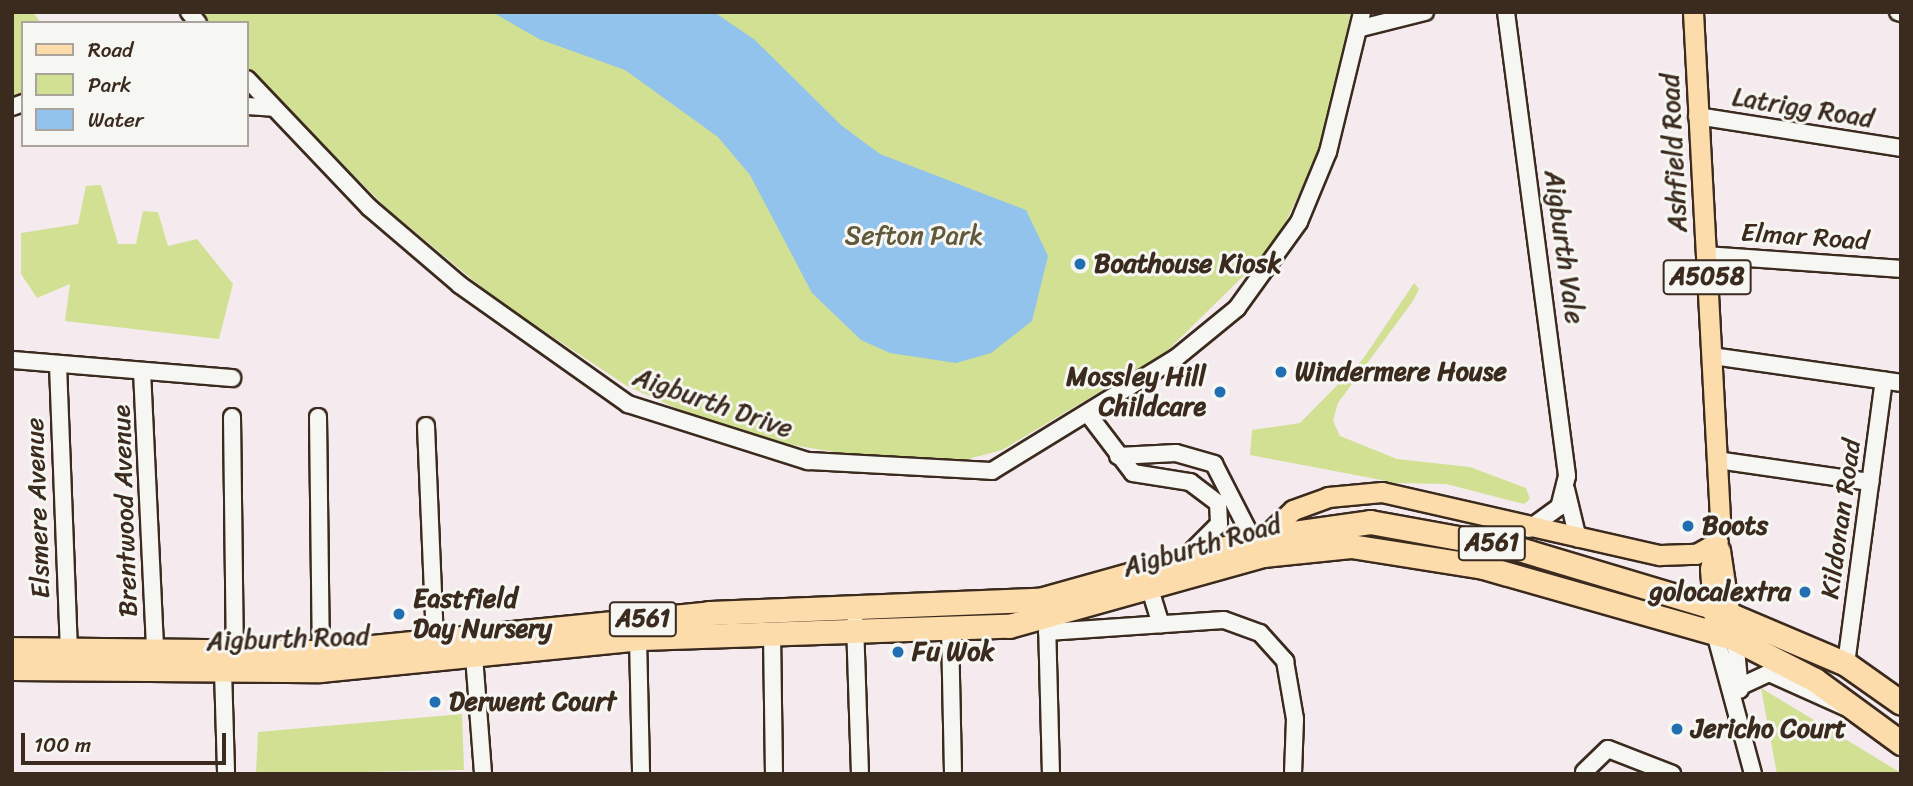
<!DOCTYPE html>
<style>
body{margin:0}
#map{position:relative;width:1913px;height:786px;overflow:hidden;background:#f5ebee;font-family:Sriracha,sans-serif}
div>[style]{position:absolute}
.green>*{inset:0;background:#d1e093}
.water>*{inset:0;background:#91c3ed}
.roads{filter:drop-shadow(2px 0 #3b2a1e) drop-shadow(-2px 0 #3b2a1e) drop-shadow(0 2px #3b2a1e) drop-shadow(0 -2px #3b2a1e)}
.minor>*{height:16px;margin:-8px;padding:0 8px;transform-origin:8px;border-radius:8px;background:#f6f6f2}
.major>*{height:19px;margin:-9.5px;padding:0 9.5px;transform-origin:9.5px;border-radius:9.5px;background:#fddcac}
.highway>*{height:23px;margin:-11.5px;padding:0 11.5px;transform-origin:11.5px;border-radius:11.5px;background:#fddcac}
.dots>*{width:19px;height:19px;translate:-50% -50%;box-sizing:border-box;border:4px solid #f6f6f2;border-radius:50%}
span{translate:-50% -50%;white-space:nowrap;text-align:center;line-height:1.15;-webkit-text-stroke:6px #f6f6f2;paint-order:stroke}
.shield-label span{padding:2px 5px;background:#f6f6f2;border:2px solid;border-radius:5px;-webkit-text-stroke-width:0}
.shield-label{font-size:24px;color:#3b2a1e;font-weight:700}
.street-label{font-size:26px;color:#3b2a1e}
.park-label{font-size:26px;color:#60583b}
.poi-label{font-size:26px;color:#3b2a1e;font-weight:700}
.left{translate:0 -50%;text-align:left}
.right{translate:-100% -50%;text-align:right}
.frame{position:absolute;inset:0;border:14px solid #3b2a1e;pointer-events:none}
.legend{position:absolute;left:21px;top:21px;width:228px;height:126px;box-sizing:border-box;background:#f6f6f2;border:2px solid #aba49d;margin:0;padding:9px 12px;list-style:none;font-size:21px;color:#3b2a1e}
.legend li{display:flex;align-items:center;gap:14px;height:35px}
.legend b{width:35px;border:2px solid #aba49d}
.scale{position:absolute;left:21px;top:733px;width:205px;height:32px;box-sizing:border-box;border:4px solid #3b2a1e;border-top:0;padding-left:9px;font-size:21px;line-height:24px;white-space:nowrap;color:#3b2a1e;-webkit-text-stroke:5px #f6f6f2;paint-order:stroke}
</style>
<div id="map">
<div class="green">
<i style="clip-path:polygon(12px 12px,33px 12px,41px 23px,23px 23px,23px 93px,12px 100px)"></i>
<i style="clip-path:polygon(201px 12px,1351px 12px,1323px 145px,1274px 246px,1166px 352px,1002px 450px,953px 463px,881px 460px,781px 443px,698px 418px,627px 386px,497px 300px,384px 206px,247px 67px,247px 23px,210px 23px)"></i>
<i style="clip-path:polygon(101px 185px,118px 244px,136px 244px,143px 211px,158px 212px,168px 246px,197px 239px,233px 284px,219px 339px,65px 321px,70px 284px,37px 298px,21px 274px,21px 233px,78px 224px,86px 186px)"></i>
<i style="clip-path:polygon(1414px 283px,1419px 289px,1413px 301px,1338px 403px,1333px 421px,1340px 436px,1397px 459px,1470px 467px,1526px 488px,1530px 499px,1524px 504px,1446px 484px,1397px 483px,1250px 455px,1252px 430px,1300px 423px,1363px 359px)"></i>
<i style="clip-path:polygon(1761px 688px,1901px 773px,1901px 774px,1777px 774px)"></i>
<i style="clip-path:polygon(462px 714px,464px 770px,256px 774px,258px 732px)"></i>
</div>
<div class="water">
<i style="clip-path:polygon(492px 12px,714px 12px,755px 40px,841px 125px,880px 154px,1026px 210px,1048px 256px,1032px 321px,991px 353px,956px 363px,890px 353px,861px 340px,812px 293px,750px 175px,718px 137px,625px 70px,539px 39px)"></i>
</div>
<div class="roads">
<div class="minor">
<i style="left:189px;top:12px;width:14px;rotate:51deg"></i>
<i style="left:1506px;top:12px;width:468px;rotate:82.5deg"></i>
<i style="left:1567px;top:476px;width:32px;rotate:104deg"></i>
<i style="left:1559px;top:507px;width:37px;rotate:144deg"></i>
<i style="left:1898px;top:12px;width:3px;rotate:18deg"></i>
<i style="left:1361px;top:28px;width:66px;rotate:-14deg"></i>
<i style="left:247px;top:79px;width:178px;rotate:46.4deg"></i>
<i style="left:370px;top:208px;width:118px;rotate:40.5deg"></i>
<i style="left:460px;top:285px;width:206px;rotate:35.3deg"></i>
<i style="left:628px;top:404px;width:189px;rotate:17.6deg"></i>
<i style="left:808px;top:461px;width:184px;rotate:3.1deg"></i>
<i style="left:992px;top:471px;width:216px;rotate:-31.6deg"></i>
<i style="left:1176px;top:358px;width:79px;rotate:-39.3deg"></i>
<i style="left:1237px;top:308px;width:106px;rotate:-54.2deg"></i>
<i style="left:1299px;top:222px;width:76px;rotate:-67.5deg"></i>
<i style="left:1328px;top:152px;width:144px;rotate:-76.3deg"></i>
<i style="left:247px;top:106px;width:26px;rotate:4deg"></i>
<i style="left:12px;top:107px;width:12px;rotate:-20deg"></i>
<i style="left:1697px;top:116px;width:206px;rotate:8.9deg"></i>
<i style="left:1706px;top:255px;width:196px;rotate:4.1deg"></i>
<i style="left:1712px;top:356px;width:191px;rotate:8.1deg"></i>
<i style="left:12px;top:360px;width:221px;rotate:4.7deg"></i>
<i style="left:58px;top:365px;width:285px;rotate:87.8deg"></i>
<i style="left:142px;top:371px;width:279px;rotate:87.3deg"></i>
<i style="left:1088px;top:414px;width:74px;rotate:52.7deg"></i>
<i style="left:1133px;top:473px;width:58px;rotate:9deg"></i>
<i style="left:1190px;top:482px;width:35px;rotate:37deg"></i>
<i style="left:1218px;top:503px;width:21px;rotate:87deg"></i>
<i style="left:1219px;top:524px;width:47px;rotate:135deg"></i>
<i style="left:232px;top:417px;width:233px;rotate:89.3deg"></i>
<i style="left:318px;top:417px;width:235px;rotate:89.3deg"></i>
<i style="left:426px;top:426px;width:217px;rotate:87.6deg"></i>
<i style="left:1118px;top:456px;width:58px;rotate:-3deg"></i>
<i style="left:1176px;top:453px;width:40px;rotate:16deg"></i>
<i style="left:1214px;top:464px;width:85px;rotate:62.8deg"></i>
<i style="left:1717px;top:460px;width:155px;rotate:8.2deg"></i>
<i style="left:1566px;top:489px;width:51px;rotate:76.5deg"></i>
<i style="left:1150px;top:589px;width:37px;rotate:73deg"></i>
<i style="left:1047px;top:622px;width:152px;rotate:88.5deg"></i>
<i style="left:855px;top:623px;width:151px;rotate:88.1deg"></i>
<i style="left:950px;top:629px;width:145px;rotate:88.8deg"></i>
<i style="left:772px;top:632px;width:142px;rotate:89.2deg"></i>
<i style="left:1047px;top:632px;width:177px;rotate:-3.9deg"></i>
<i style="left:1224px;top:620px;width:38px;rotate:20deg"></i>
<i style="left:1260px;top:633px;width:38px;rotate:48deg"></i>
<i style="left:1285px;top:661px;width:59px;rotate:80.2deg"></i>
<i style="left:1295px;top:719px;width:55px;rotate:92.1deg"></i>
<i style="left:1715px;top:633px;width:146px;rotate:74.9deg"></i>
<i style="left:638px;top:638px;width:136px;rotate:88.7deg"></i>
<i style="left:1735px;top:639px;width:51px;rotate:84.4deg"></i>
<i style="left:474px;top:656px;width:118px;rotate:85.6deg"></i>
<i style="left:1846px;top:664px;width:286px;rotate:-82.4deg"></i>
<i style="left:223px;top:670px;width:104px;rotate:88.3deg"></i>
<i style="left:1741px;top:686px;width:31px;rotate:-25deg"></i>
<i style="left:1769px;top:673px;width:83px;rotate:24.1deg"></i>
<i style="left:1584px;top:772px;width:33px;rotate:-44deg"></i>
<i style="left:1608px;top:749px;width:69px;rotate:21.3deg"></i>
</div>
<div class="major">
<i style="left:1693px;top:12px;width:508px;rotate:86.95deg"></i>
<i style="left:1720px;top:519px;width:51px;rotate:101.3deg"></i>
<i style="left:1710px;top:569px;width:52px;rotate:85.6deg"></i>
<i style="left:1265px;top:537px;width:39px;rotate:-44deg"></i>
<i style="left:1293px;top:510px;width:37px;rotate:-20deg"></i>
<i style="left:1328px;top:497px;width:54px;rotate:-5.3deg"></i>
<i style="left:1382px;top:492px;width:285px;rotate:12.8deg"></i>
<i style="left:1660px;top:555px;width:36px;rotate:-2deg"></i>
<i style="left:1696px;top:554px;width:25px;rotate:-29deg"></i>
<i style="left:1720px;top:550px;width:75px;rotate:81.5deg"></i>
</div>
<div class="highway">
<i style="left:12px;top:649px;width:309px;rotate:0.6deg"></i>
<i style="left:321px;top:652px;width:390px;rotate:-5.7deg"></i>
<i style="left:709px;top:613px;width:330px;rotate:-2.3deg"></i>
<i style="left:1039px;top:600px;width:235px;rotate:-15.6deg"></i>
<i style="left:1265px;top:537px;width:106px;rotate:-8.1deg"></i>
<i style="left:1370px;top:522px;width:151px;rotate:10.3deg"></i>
<i style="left:1519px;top:549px;width:202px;rotate:16.7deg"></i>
<i style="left:1712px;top:607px;width:146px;rotate:23deg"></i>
<i style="left:1846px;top:664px;width:67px;rotate:35.3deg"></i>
<i style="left:12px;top:668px;width:308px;rotate:0.4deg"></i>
<i style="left:320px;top:670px;width:320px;rotate:-5.7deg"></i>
<i style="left:638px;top:638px;width:371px;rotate:-1.9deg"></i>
<i style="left:1009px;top:626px;width:264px;rotate:-15.6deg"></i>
<i style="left:1263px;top:555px;width:88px;rotate:-5.8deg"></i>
<i style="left:1351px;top:546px;width:134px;rotate:9deg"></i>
<i style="left:1483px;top:567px;width:262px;rotate:15.9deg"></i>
<i style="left:1735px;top:639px;width:90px;rotate:27.1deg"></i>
<i style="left:1815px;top:680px;width:107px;rotate:36.2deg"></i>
</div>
</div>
<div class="dots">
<i style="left:1080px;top:264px;background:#1f6fb2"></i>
<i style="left:1281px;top:372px;background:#1f6fb2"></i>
<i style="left:1220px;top:392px;background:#1f6fb2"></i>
<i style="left:1688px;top:526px;background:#1f6fb2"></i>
<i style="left:1805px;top:592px;background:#1f6fb2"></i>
<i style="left:399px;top:614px;background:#1f6fb2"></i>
<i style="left:898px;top:652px;background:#1f6fb2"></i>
<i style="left:435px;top:702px;background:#1f6fb2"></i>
<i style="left:1677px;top:729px;background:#1f6fb2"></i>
</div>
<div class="shield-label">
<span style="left:1707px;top:277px">A5058</span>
<span style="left:1492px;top:543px">A561</span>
<span style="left:643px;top:619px">A561</span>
</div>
<div class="street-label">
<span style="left:1803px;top:108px;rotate:9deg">Latrigg Road</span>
<span style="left:1674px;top:153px;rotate:-93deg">Ashfield Road</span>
<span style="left:1805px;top:237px;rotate:4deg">Elmar Road</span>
<span style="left:1564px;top:247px;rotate:82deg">Aigburth Vale</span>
<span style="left:713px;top:403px;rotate:19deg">Aigburth Drive</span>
<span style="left:38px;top:508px;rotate:-92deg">Elsmere Avenue</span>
<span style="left:125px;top:511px;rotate:-92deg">Brentwood Avenue</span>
<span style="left:1841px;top:519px;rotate:-82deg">Kildonan Road</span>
<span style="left:1202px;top:546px;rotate:-16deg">Aigburth Road</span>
<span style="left:288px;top:639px;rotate:-2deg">Aigburth Road</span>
</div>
<div class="park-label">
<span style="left:914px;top:236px">Sefton Park</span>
</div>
<div class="poi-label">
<span class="left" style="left:1094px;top:264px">Boathouse Kiosk</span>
<span class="left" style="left:1295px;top:372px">Windermere House</span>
<span class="right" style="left:1206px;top:392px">Mossley Hill<br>Childcare</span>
<span class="left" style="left:1702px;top:526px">Boots</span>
<span class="right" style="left:1791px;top:592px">golocalextra</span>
<span class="left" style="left:413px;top:614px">Eastfield<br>Day Nursery</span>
<span class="left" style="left:912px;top:652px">Fu Wok</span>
<span class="left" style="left:449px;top:702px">Derwent Court</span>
<span class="left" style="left:1691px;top:729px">Jericho Court</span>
</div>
<div class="frame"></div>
<ul class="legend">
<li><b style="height:9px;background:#fddcac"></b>Road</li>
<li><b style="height:19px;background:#d1e093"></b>Park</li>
<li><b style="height:19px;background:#91c3ed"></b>Water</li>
</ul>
<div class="scale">100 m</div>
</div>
